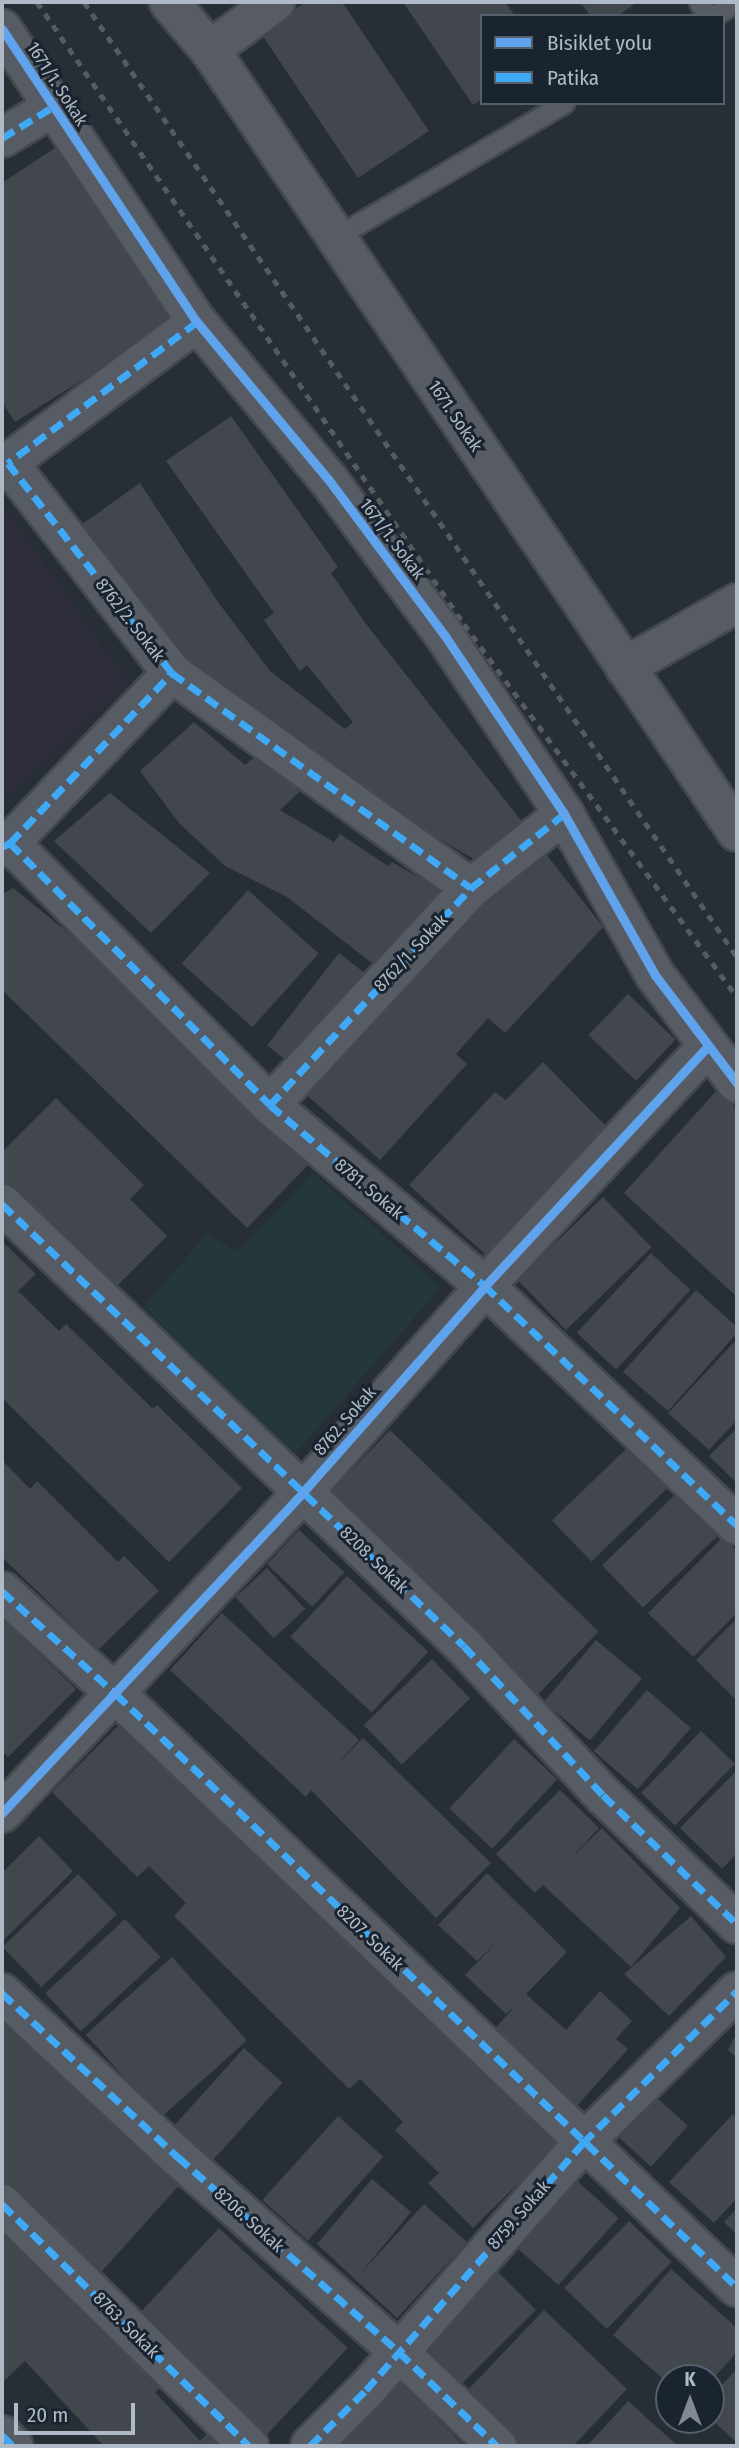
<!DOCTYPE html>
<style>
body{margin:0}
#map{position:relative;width:739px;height:2448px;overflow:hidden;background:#272e35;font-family:"Fira Sans Condensed",sans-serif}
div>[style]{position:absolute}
.medical>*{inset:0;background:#2e2d3b}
.green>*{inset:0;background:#24383b}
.building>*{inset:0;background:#41474d;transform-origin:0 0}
.roads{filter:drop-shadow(2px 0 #43494e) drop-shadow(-2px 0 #43494e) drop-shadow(0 2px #43494e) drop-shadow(0 -2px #43494e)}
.lane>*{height:19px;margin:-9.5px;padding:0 9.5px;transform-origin:9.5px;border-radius:9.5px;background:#575c64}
.street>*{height:38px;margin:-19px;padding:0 19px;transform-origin:19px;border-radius:19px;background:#575c64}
.rail>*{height:5px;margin-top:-2.5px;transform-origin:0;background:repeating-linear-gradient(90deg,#565b61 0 7px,transparent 0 14px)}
.quiet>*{height:7px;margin-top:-3.5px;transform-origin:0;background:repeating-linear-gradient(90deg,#3fa9f5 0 14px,transparent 0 21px)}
.cycleway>*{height:9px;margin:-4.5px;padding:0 4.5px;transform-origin:4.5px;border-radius:4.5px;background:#60a3ed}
span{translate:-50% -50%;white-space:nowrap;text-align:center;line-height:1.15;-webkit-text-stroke:6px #1a2430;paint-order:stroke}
.street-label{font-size:18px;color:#b0bac7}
.frame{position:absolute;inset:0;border:4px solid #b0bac7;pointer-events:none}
.legend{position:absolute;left:480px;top:14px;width:245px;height:91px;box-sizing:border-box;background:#1a2430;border:2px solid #56606c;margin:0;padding:9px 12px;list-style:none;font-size:21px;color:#b0bac7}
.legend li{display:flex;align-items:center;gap:14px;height:35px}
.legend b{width:35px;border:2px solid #56606c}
.north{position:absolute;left:655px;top:2364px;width:70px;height:70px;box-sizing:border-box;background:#1a2430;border:2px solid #56606c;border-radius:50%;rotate:0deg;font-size:19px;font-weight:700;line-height:28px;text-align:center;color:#b0bac7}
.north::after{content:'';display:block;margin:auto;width:24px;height:32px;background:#808994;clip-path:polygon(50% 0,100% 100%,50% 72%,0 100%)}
.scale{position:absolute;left:14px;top:2403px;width:121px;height:32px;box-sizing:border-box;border:4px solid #b0bac7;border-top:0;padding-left:9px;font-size:21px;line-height:24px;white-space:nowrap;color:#b0bac7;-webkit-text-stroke:5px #1a2430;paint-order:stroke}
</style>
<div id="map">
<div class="medical">
<i style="clip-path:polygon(2px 503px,128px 683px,2px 801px)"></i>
</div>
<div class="green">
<i style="clip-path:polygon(313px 1173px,441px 1287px,295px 1454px,143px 1307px,207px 1234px,237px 1252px)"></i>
</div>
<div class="building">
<i style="clip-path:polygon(306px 2px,342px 2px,429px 131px,358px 178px,260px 32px)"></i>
<i style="clip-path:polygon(403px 2px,505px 2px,515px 16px,482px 16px,482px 99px,473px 105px)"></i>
<i style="clip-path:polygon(580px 2px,637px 2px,618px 16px,591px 16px)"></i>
<i style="clip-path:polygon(61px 144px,174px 323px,15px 422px,2px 402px,2px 183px)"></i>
<i style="clip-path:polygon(231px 416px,338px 567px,331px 573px,366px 624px,523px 823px,486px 866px,307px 762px,163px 647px,74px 530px,140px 483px,218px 602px,270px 671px,345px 729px,353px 722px,307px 665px,300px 671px,264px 620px,274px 613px,166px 461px)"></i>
<i style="clip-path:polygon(194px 722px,245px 765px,257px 755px,303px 788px,280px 810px,334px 842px,340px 834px,388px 866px,392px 862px,450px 895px,382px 971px,287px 897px,225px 866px,179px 823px,140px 771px)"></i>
<i style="clip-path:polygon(110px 793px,210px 873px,151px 933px,54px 841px)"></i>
<i style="clip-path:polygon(539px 845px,603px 927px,505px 1033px,488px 1018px,456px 1054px,467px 1064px,380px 1160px,300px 1089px)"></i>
<i style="clip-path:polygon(13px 888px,102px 960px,311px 1162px,247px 1228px,2px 990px,2px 894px)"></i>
<i style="left:248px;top:890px;width:95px;height:99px;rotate:42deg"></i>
<i style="left:339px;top:953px;width:34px;height:117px;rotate:38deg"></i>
<i style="left:628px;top:994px;width:66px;height:57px;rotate:44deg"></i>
<i style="clip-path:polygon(543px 1062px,607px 1127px,486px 1255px,409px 1185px,495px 1092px,506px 1100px)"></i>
<i style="clip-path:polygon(719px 1088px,737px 1110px,737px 1297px,624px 1193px)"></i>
<i style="clip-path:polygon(56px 1098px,144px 1185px,130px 1199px,167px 1236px,112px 1291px,2px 1186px,2px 1152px)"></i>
<i style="left:603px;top:1197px;width:70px;height:119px;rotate:46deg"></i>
<i style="clip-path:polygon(2px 1241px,36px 1274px,18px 1291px,59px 1331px,66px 1324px,153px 1409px,157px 1405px,242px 1488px,169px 1562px,2px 1398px)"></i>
<i style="left:651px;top:1253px;width:54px;height:109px;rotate:43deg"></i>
<i style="clip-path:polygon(696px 1290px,737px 1327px,737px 1333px,668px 1411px,623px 1372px)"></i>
<i style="clip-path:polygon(737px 1339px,737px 1420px,709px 1450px,668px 1413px)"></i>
<i style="clip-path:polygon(737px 1428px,737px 1483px,709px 1456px)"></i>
<i style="left:390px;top:1430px;width:290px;height:91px;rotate:44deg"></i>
<i style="left:631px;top:1444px;width:57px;height:110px;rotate:46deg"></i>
<i style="clip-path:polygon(2px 1460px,30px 1489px,37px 1481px,118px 1562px,124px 1556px,159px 1591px,98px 1650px,2px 1557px)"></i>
<i style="left:679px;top:1491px;width:59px;height:107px;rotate:46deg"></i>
<i style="left:299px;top:1530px;width:62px;height:47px;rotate:43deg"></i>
<i style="clip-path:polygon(723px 1537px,737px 1551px,737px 1613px,693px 1657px,648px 1613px)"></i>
<i style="left:267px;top:1568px;width:56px;height:43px;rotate:47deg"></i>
<i style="left:347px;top:1576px;width:111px;height:83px;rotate:43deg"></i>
<i style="clip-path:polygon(222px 1613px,359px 1740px,333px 1768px,363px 1738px,491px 1863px,436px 1918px,311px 1790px,306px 1797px,170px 1670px)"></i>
<i style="clip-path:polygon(737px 1618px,737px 1701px,696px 1660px)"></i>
<i style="clip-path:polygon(2px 1619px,76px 1689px,8px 1757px,2px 1751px)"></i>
<i style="left:596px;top:1640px;width:60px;height:81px;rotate:40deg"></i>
<i style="left:432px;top:1659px;width:55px;height:95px;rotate:46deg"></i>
<i style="left:647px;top:1690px;width:58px;height:81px;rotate:41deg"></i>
<i style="clip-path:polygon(122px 1722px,335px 1931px,342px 1924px,561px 2141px,473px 2228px,428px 2183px,439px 2173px,395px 2130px,403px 2122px,360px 2079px,349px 2089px,174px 1916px,186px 1903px,149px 1866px,137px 1877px,52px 1792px)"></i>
<i style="left:701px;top:1731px;width:47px;height:86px;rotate:44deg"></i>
<i style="left:514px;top:1739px;width:59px;height:95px;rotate:43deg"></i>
<i style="clip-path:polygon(737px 1770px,737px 1853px,722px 1869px,680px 1828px)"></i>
<i style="clip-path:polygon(560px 1790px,599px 1828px,571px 1858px,602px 1828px,680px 1908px,631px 1967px,543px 1885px,535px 1893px,496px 1854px)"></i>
<i style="clip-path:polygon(39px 1836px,73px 1871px,2px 1942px,2px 1873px)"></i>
<i style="clip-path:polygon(487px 1873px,567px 1952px,526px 1994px,566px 2030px,600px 1991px,632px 2021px,616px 2039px,628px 2049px,575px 2108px,492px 2032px,517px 2004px,506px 2014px,465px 1975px,499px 1940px,477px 1961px,438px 1925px)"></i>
<i style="left:78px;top:1874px;width:56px;height:105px;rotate:46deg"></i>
<i style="clip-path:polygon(691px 1916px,726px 1957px,669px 2016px,624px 1974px)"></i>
<i style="left:125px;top:1919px;width:52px;height:109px;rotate:47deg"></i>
<i style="left:172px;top:1957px;width:112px;height:116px;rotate:48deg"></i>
<i style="clip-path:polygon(6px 2017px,184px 2180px,102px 2271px,2px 2182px,2px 2022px)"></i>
<i style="clip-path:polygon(734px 2038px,737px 2038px,737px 2058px,728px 2050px)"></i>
<i style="left:244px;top:2048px;width:52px;height:107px;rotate:42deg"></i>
<i style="left:656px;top:2097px;width:43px;height:55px;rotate:42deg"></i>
<i style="clip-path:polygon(733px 2114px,737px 2119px,737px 2198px,714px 2223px,669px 2182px)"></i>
<i style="left:338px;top:2116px;width:61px;height:113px;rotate:42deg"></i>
<i style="left:574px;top:2178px;width:60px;height:90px;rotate:42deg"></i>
<i style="clip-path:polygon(372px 2179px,411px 2212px,360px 2274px,424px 2204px,467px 2242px,397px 2318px,317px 2244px)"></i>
<i style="clip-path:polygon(737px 2208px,737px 2235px,724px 2222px)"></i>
<i style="clip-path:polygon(2px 2216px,162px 2386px,155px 2392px,200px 2441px,215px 2426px,234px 2446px,99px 2446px,102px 2444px,25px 2361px,2px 2383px)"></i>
<i style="left:629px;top:2221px;width:59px;height:93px;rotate:44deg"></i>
<i style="left:219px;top:2228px;width:176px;height:121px;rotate:43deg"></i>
<i style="clip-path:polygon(671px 2269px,737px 2328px,737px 2352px,711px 2381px,711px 2378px,669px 2378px,669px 2384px,613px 2335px)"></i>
<i style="left:497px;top:2271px;width:55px;height:116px;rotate:45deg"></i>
<i style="clip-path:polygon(544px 2310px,627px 2389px,573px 2446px,514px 2446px,461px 2397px)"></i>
<i style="clip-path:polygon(737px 2369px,737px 2443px,711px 2419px,711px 2396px)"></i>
<i style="clip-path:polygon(401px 2382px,464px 2446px,333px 2446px)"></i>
<i style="clip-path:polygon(628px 2401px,678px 2446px,587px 2446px)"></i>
</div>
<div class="roads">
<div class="lane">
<i style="left:699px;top:2px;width:17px;rotate:57deg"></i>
<i style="left:714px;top:16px;width:25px;rotate:-34deg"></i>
<i style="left:334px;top:238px;width:267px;rotate:-30.4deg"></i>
</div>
<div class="street">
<i style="left:169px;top:2px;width:63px;rotate:49.5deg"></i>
<i style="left:210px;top:50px;width:943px;rotate:56.02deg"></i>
<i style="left:2px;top:29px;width:352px;rotate:56.4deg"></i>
<i style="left:197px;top:322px;width:204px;rotate:50.2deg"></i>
<i style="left:328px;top:479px;width:196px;rotate:53.3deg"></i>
<i style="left:445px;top:636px;width:214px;rotate:56.2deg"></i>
<i style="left:564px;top:814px;width:185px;rotate:60.5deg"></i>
<i style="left:655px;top:975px;width:136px;rotate:52.8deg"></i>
<i style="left:210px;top:50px;width:81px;rotate:-36.4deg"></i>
<i style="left:2px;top:138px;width:60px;rotate:-31.3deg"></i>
<i style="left:197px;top:322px;width:236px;rotate:143.3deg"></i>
<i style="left:8px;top:463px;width:266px;rotate:52deg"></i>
<i style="left:172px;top:673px;width:368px;rotate:35.7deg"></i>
<i style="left:625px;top:667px;width:129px;rotate:-29.7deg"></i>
<i style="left:10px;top:843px;width:369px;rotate:45.2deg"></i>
<i style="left:270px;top:1105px;width:281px;rotate:40.1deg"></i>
<i style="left:485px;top:1286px;width:347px;rotate:43.5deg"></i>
<i style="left:2px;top:847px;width:9px;rotate:-27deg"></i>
<i style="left:10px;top:843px;width:235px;rotate:-46.4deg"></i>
<i style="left:270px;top:1105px;width:296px;rotate:-47.2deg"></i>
<i style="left:471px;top:888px;width:119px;rotate:-38.5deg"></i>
<i style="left:2px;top:1204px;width:639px;rotate:43.73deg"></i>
<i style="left:464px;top:1646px;width:204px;rotate:47deg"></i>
<i style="left:603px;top:1795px;width:186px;rotate:43.9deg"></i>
<i style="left:2px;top:1591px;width:154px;rotate:42.1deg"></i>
<i style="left:116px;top:1694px;width:859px;rotate:43.68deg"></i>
<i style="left:2px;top:1813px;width:440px;rotate:-46.8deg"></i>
<i style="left:303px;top:1492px;width:275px;rotate:-48.5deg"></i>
<i style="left:485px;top:1286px;width:326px;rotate:-47.1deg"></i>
<i style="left:2px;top:1993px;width:241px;rotate:43deg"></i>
<i style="left:178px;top:2157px;width:295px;rotate:41.4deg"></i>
<i style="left:399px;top:2352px;width:136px;rotate:43.8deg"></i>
<i style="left:2px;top:2204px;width:346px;rotate:44.4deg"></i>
<i style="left:2px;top:2435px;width:16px;rotate:45deg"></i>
<i style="left:310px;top:2446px;width:79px;rotate:-45deg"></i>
<i style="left:366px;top:2390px;width:329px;rotate:-48.7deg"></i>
<i style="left:583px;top:2143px;width:216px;rotate:-44.6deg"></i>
</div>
</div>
<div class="rail">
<i style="left:37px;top:2px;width:754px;rotate:55.53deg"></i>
<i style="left:464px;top:624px;width:462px;rotate:53.8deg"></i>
<i style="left:84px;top:2px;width:1157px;rotate:55.64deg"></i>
</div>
<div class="quiet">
<i style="left:2px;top:138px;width:60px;rotate:-31.3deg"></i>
<i style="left:197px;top:322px;width:236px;rotate:143.3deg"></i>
<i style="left:8px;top:463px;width:266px;rotate:52deg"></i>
<i style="left:172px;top:673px;width:368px;rotate:35.7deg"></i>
<i style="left:10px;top:843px;width:369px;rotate:45.2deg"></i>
<i style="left:270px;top:1105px;width:281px;rotate:40.1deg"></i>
<i style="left:485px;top:1286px;width:347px;rotate:43.5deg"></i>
<i style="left:2px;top:847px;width:9px;rotate:-27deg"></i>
<i style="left:10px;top:843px;width:235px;rotate:-46.4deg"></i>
<i style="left:270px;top:1105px;width:296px;rotate:-47.2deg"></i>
<i style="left:471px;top:888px;width:119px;rotate:-38.5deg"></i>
<i style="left:2px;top:1204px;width:639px;rotate:43.73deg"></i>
<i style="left:464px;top:1646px;width:204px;rotate:47deg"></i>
<i style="left:603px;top:1795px;width:186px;rotate:43.9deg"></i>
<i style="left:2px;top:1591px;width:154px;rotate:42.1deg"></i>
<i style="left:116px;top:1694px;width:859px;rotate:43.68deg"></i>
<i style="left:2px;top:1993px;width:241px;rotate:43deg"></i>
<i style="left:178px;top:2157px;width:295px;rotate:41.4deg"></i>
<i style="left:399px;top:2352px;width:136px;rotate:43.8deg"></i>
<i style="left:2px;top:2204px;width:346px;rotate:44.4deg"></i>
<i style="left:2px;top:2435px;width:16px;rotate:45deg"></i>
<i style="left:310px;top:2446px;width:79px;rotate:-45deg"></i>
<i style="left:366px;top:2390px;width:329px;rotate:-48.7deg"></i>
<i style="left:583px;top:2143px;width:216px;rotate:-44.6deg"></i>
</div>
<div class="cycleway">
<i style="left:2px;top:29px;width:352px;rotate:56.4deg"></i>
<i style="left:197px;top:322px;width:204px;rotate:50.2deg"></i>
<i style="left:328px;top:479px;width:196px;rotate:53.3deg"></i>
<i style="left:445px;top:636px;width:214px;rotate:56.2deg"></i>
<i style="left:564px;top:814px;width:185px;rotate:60.5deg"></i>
<i style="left:655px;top:975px;width:136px;rotate:52.8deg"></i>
<i style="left:2px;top:1813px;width:440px;rotate:-46.8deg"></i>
<i style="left:303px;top:1492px;width:275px;rotate:-48.5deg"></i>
<i style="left:485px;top:1286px;width:326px;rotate:-47.1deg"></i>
</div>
<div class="street-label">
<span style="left:57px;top:84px;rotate:57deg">1671/1. Sokak</span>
<span style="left:455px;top:416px;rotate:56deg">1671. Sokak</span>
<span style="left:392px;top:539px;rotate:53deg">1671/1. Sokak</span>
<span style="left:130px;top:620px;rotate:52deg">8762/2. Sokak</span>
<span style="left:411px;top:953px;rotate:-47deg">8762/1. Sokak</span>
<span style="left:369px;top:1189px;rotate:40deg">8781. Sokak</span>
<span style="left:345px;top:1421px;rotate:-49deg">8762. Sokak</span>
<span style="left:374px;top:1560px;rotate:44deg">8208. Sokak</span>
<span style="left:370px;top:1938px;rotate:44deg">8207. Sokak</span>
<span style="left:519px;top:2215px;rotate:-49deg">8759. Sokak</span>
<span style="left:249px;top:2220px;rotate:42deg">8206. Sokak</span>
<span style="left:126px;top:2325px;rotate:45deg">8763. Sokak</span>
</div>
<div class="frame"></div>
<ul class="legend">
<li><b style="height:9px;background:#60a3ed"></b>Bisiklet yolu</li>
<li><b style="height:9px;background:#3fa9f5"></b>Patika</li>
</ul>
<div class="north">K</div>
<div class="scale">20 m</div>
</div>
